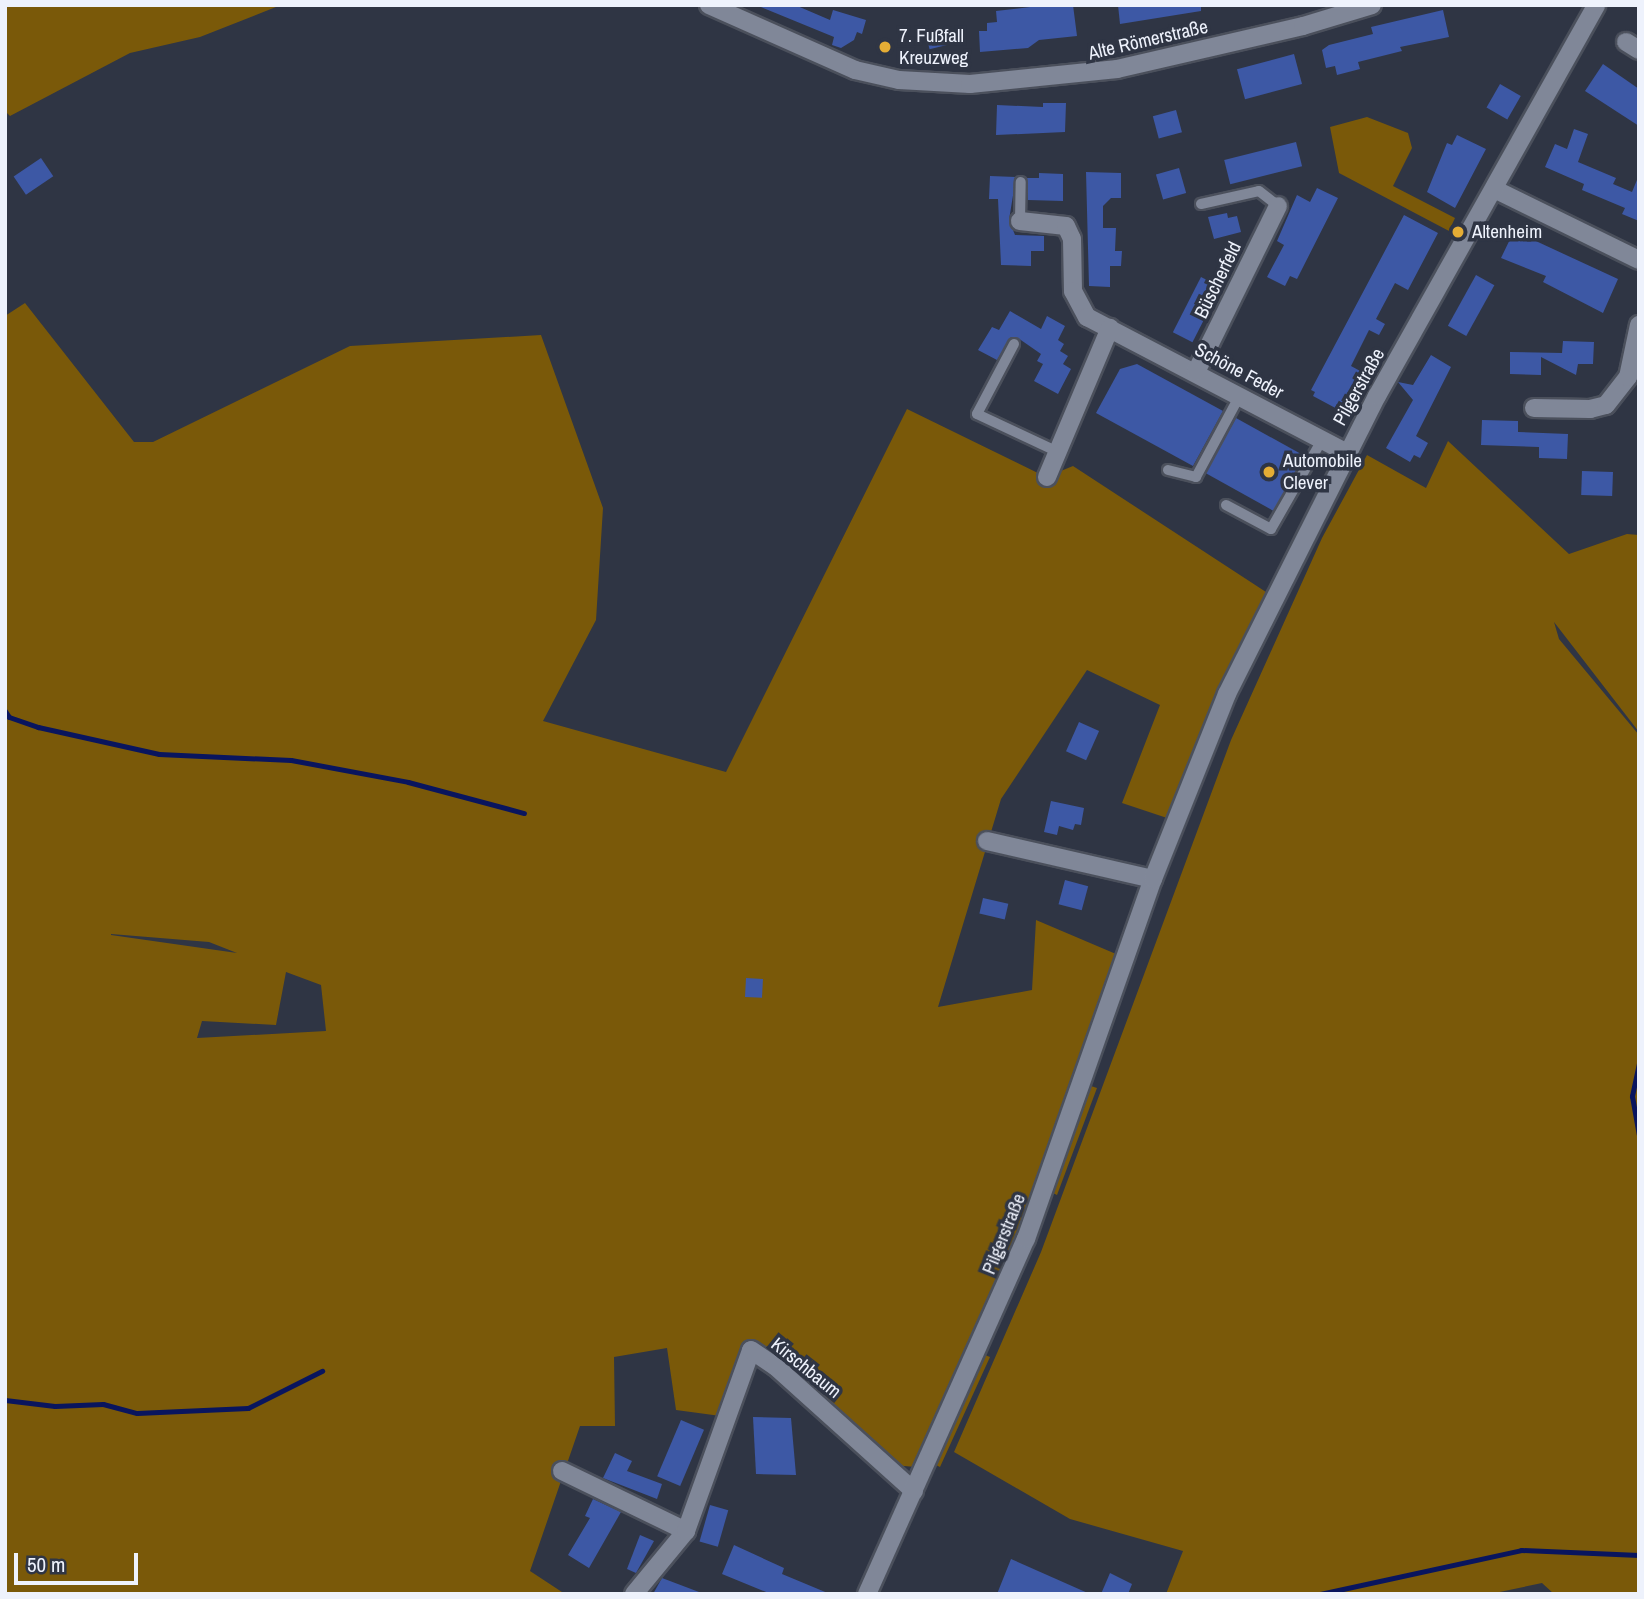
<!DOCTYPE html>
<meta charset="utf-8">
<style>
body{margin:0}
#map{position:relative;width:1644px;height:1599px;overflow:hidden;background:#2f3544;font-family:"Archivo Narrow",sans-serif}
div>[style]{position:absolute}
.green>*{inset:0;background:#7a5909}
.stream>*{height:5px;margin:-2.5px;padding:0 2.5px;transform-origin:2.5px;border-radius:2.5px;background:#09155e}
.building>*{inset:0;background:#3d58a5;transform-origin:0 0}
.roads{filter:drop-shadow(2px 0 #4b505c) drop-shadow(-2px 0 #4b505c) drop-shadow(0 2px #4b505c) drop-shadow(0 -2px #4b505c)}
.lane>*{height:10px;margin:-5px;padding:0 5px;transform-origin:5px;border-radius:5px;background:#808798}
.street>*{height:18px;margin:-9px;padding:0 9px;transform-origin:9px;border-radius:9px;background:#808798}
.secondary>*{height:18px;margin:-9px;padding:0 9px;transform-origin:9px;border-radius:9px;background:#808798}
.dots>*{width:19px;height:19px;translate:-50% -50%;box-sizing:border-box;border:4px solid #2f3544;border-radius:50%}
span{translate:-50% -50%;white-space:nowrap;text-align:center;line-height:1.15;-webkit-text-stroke:7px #2f3544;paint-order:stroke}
.poi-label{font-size:19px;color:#eef2fc}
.left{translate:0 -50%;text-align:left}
.street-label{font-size:19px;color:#eef2fc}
.frame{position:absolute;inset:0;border:7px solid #eef2fc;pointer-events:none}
.scale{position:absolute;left:14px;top:1553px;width:124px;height:32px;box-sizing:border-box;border:4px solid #eef2fc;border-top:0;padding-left:9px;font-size:21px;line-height:24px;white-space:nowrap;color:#eef2fc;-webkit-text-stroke:5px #2f3544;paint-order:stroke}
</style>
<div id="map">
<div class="green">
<i style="clip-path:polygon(5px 5px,281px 5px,200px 37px,130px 53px,10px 116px,5px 111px)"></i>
<i style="clip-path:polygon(1367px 117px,1408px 133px,1412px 148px,1393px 186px,1455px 218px,1449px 231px,1339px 173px,1330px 127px)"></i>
<i style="clip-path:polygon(evenodd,25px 303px,134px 442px,153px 442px,350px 346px,541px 335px,603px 508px,596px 620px,543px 721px,726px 772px,907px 409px,1046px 477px,1073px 466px,1266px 592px,1167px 818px,1122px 803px,1160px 705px,1087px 670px,1001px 799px,938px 1007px,1032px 990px,1036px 920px,1116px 954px,1047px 1163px,915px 1467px,894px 1465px,751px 1351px,728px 1417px,676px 1410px,667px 1348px,614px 1357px,615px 1426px,580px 1426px,530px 1571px,565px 1594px,5px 1594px,5px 316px,25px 303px,111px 934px,209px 942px,237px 953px,111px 935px,111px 934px,25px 303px,286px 972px,321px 985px,326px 1031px,197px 1038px,202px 1021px,276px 1025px,286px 972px)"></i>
<i style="clip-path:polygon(1448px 441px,1569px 554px,1627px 534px,1639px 535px,1639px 732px,1554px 622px,1559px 639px,1639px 735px,1639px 1594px,1554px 1594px,1542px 1583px,1490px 1594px,1166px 1594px,1183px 1551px,1070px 1519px,954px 1452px,1041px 1252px,1231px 740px,1322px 538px,1367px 455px,1426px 488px)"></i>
<i style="clip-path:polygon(1088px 1085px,1097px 1088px,1057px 1195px,1051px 1192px)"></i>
<i style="clip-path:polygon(985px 1355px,990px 1357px,940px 1467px,934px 1464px)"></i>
</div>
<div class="stream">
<i style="left:5px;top:711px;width:7px;rotate:56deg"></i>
<i style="left:9px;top:717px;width:31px;rotate:19deg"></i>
<i style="left:38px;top:727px;width:124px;rotate:12.6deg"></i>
<i style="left:159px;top:754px;width:132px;rotate:2.6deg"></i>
<i style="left:291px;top:760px;width:119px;rotate:10.6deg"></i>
<i style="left:408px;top:782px;width:120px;rotate:15deg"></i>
<i style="left:1639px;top:1063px;width:34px;rotate:102deg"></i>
<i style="left:1632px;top:1096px;width:39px;rotate:80deg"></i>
<i style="left:5px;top:1400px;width:50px;rotate:6.8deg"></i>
<i style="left:55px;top:1406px;width:48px;rotate:-2.4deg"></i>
<i style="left:103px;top:1404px;width:35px;rotate:15deg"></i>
<i style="left:137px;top:1413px;width:111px;rotate:-2.6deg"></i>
<i style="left:248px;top:1408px;width:83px;rotate:-26.6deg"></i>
<i style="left:1320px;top:1594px;width:206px;rotate:-12.3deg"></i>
<i style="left:1521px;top:1550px;width:118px;rotate:2.4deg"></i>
</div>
<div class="building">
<i style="clip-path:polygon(756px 5px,795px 5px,830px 20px,833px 10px,866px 20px,862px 34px,857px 32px,854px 40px,841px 48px,832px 45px,834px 37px)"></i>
<i style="clip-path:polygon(1047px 5px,1073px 5px,1077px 36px,1039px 40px,1028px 48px,980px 52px,979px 31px,987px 31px,987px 23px,997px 22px,996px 11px)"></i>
<i style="clip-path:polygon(1118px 5px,1201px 5px,1201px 11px,1120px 24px)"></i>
<i style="clip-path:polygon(1443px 10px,1449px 37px,1400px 47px,1402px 51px,1358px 62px,1360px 69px,1337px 75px,1335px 66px,1326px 68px,1322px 50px,1329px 45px,1373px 34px,1371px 27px)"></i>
<i style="left:949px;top:28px;width:16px;height:24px;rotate:76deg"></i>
<i style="left:1294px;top:54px;width:31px;height:59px;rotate:75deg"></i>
<i style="clip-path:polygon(1603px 64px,1639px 89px,1639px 126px,1585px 91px)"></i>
<i style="left:1500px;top:84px;width:24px;height:27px;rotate:30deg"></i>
<i style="clip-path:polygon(1043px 103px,1066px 103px,1065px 132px,996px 135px,997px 105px,1043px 107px)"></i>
<i style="left:1176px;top:110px;width:23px;height:24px;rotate:75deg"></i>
<i style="clip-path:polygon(1574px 129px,1588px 134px,1578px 162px,1616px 178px,1613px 184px,1632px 192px,1639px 175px,1639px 221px,1622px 214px,1625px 208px,1582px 190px,1584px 184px,1545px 167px,1555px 144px,1567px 149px)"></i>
<i style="clip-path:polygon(1457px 135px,1486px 149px,1455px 208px,1427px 192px,1447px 143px,1452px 145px)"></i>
<i style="left:1296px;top:142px;width:25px;height:74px;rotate:76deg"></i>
<i style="left:41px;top:158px;width:22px;height:33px;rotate:56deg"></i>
<i style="left:1179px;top:168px;width:26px;height:24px;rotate:74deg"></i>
<i style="clip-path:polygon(1086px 172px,1121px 173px,1121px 198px,1111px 198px,1103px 206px,1103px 228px,1116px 228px,1115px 251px,1122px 251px,1121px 266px,1110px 266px,1110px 287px,1089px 286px)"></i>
<i style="clip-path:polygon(1039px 173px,1063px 174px,1063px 201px,1028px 200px,1027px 178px,1039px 178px)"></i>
<i style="clip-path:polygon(990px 176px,1016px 177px,1009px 220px,1015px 235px,1044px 236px,1044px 251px,1031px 251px,1031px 266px,1001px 265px,998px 199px,989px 199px)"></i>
<i style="clip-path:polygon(1317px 188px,1338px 198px,1297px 279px,1290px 276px,1285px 286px,1267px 277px,1284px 245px,1277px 241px,1297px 195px,1310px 202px)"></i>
<i style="clip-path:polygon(1227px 213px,1228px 218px,1237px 216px,1241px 232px,1214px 239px,1208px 217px)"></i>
<i style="clip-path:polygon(1404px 215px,1438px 233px,1408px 290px,1395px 283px,1376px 319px,1385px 324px,1379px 335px,1369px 330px,1351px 366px,1362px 372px,1341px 411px,1313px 396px,1315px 392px,1311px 390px)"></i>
<i style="clip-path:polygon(1514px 231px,1618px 279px,1603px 313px,1543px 282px,1546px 276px,1501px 258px)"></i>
<i style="left:1476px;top:275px;width:21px;height:58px;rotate:29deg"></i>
<i style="left:1201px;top:277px;width:22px;height:62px;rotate:27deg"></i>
<i style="clip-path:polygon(1010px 311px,1041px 329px,1047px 316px,1065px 326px,1058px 340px,1064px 344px,1060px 351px,1068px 356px,1063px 364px,1071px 369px,1058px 394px,1034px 381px,1043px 364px,1037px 361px,1041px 354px,1018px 338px,1011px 337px,997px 360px,978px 350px,992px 327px,999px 330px)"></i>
<i style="clip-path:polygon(1563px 341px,1594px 342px,1593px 364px,1578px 364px,1576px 375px,1541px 357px,1541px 375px,1510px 374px,1510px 352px,1562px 353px)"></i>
<i style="clip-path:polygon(1431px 355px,1451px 367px,1416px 436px,1428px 443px,1420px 458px,1414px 455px,1410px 462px,1386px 448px,1413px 400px,1398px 382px,1413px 385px)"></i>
<i style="clip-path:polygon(1137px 364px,1223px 411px,1193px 466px,1096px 413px,1120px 369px)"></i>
<i style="left:1236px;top:418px;width:78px;height:63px;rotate:29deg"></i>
<i style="clip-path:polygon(1482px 420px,1518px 421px,1518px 432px,1568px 434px,1567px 459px,1539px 458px,1539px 447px,1481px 445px)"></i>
<i style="left:1582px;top:471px;width:31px;height:24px;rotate:2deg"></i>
<i style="left:1079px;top:722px;width:22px;height:32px;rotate:24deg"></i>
<i style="clip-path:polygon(1051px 801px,1084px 808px,1081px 825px,1075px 824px,1073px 830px,1059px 826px,1057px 835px,1044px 832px)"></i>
<i style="left:1065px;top:880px;width:24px;height:25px;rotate:15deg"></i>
<i style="left:983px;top:898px;width:26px;height:16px;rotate:13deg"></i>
<i style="left:746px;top:978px;width:17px;height:19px;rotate:3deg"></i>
<i style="clip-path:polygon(753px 1417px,791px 1418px,796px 1475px,756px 1474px)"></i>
<i style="left:681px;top:1420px;width:25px;height:61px;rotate:23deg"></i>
<i style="clip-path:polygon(615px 1453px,632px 1461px,627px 1471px,662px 1484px,657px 1499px,603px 1478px)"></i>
<i style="clip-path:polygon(593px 1499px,621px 1512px,589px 1568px,568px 1555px,590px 1518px,585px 1516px)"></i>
<i style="left:710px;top:1505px;width:19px;height:38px;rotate:16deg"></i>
<i style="clip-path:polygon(640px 1535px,654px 1541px,636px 1573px,627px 1569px)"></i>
<i style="clip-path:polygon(734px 1545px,784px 1568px,782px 1574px,830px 1594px,771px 1594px,722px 1574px)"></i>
<i style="clip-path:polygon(1011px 1559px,1090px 1594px,997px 1594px)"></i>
<i style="clip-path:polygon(1110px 1573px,1132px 1584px,1128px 1594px,1101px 1594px)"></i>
<i style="clip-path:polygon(662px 1578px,699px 1592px,699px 1594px,653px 1594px)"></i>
</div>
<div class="roads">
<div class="lane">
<i style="left:1201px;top:204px;width:59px;rotate:-12.6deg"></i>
<i style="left:1259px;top:191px;width:24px;rotate:38deg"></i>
<i style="left:1020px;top:221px;width:39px;rotate:-89deg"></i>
<i style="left:1014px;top:344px;width:79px;rotate:117.9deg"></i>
<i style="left:977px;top:414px;width:89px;rotate:25.1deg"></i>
<i style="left:1168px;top:470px;width:29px;rotate:14deg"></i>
<i style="left:1196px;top:477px;width:93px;rotate:-61.8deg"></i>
<i style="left:1226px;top:505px;width:51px;rotate:28.1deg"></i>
<i style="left:1271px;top:529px;width:103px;rotate:-60.2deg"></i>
</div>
<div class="street">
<i style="left:709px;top:5px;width:160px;rotate:24deg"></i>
<i style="left:855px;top:70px;width:45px;rotate:12.8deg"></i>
<i style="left:899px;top:80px;width:71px;rotate:3.2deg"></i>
<i style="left:970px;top:84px;width:148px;rotate:-5.8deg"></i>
<i style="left:1117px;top:69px;width:191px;rotate:-13deg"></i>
<i style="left:1303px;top:26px;width:72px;rotate:-16.9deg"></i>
<i style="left:1626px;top:42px;width:15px;rotate:32deg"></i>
<i style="left:1494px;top:189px;width:161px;rotate:26.1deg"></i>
<i style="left:1020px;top:221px;width:46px;rotate:6.2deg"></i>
<i style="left:1066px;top:226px;width:14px;rotate:65deg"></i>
<i style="left:1072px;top:239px;width:52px;rotate:88.9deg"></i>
<i style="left:1073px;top:291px;width:30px;rotate:62deg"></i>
<i style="left:1087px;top:317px;width:293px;rotate:27.6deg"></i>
<i style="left:1196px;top:372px;width:185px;rotate:-63.7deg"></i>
<i style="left:1534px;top:408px;width:56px;rotate:1deg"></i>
<i style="left:1590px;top:409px;width:16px;rotate:-14deg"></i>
<i style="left:1606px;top:405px;width:36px;rotate:-52deg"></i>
<i style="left:1628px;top:377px;width:53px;rotate:-78.1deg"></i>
<i style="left:1047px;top:477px;width:162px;rotate:-67.1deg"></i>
<i style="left:987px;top:841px;width:170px;rotate:12.9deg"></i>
<i style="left:562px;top:1471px;width:138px;rotate:25.8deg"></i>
<i style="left:634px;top:1594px;width:82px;rotate:-50.5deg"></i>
<i style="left:686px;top:1531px;width:192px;rotate:-70.2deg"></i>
<i style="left:751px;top:1350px;width:29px;rotate:34deg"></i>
<i style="left:775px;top:1366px;width:187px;rotate:42deg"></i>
</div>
<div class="secondary">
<i style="left:867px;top:1594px;width:389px;rotate:-65.9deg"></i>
<i style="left:1026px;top:1239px;width:382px;rotate:-70.6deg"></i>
<i style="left:1153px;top:879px;width:199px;rotate:-68.2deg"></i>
<i style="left:1227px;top:694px;width:334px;rotate:-63.3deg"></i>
<i style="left:1377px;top:396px;width:448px;rotate:-60.7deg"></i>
</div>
</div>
<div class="dots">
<i style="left:885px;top:47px;background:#e5ad35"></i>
<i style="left:1458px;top:232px;background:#e5ad35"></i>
<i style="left:1269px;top:472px;background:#e5ad35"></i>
</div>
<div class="poi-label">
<span class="left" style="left:899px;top:47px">7. Fußfall<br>Kreuzweg</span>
<span class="left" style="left:1472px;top:232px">Altenheim</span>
<span class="left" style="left:1283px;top:472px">Automobile<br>Clever</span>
</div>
<div class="street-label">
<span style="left:1148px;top:40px;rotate:-13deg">Alte Römerstraße</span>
<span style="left:1218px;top:280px;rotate:-64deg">Büscherfeld</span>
<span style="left:1239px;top:371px;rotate:28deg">Schöne Feder</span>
<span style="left:1359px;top:387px;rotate:-61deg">Pilgerstraße</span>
<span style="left:1004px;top:1234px;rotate:-68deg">Pilgerstraße</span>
<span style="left:806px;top:1368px;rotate:39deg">Kirschbaum</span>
</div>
<div class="frame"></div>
<div class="scale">50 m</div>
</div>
